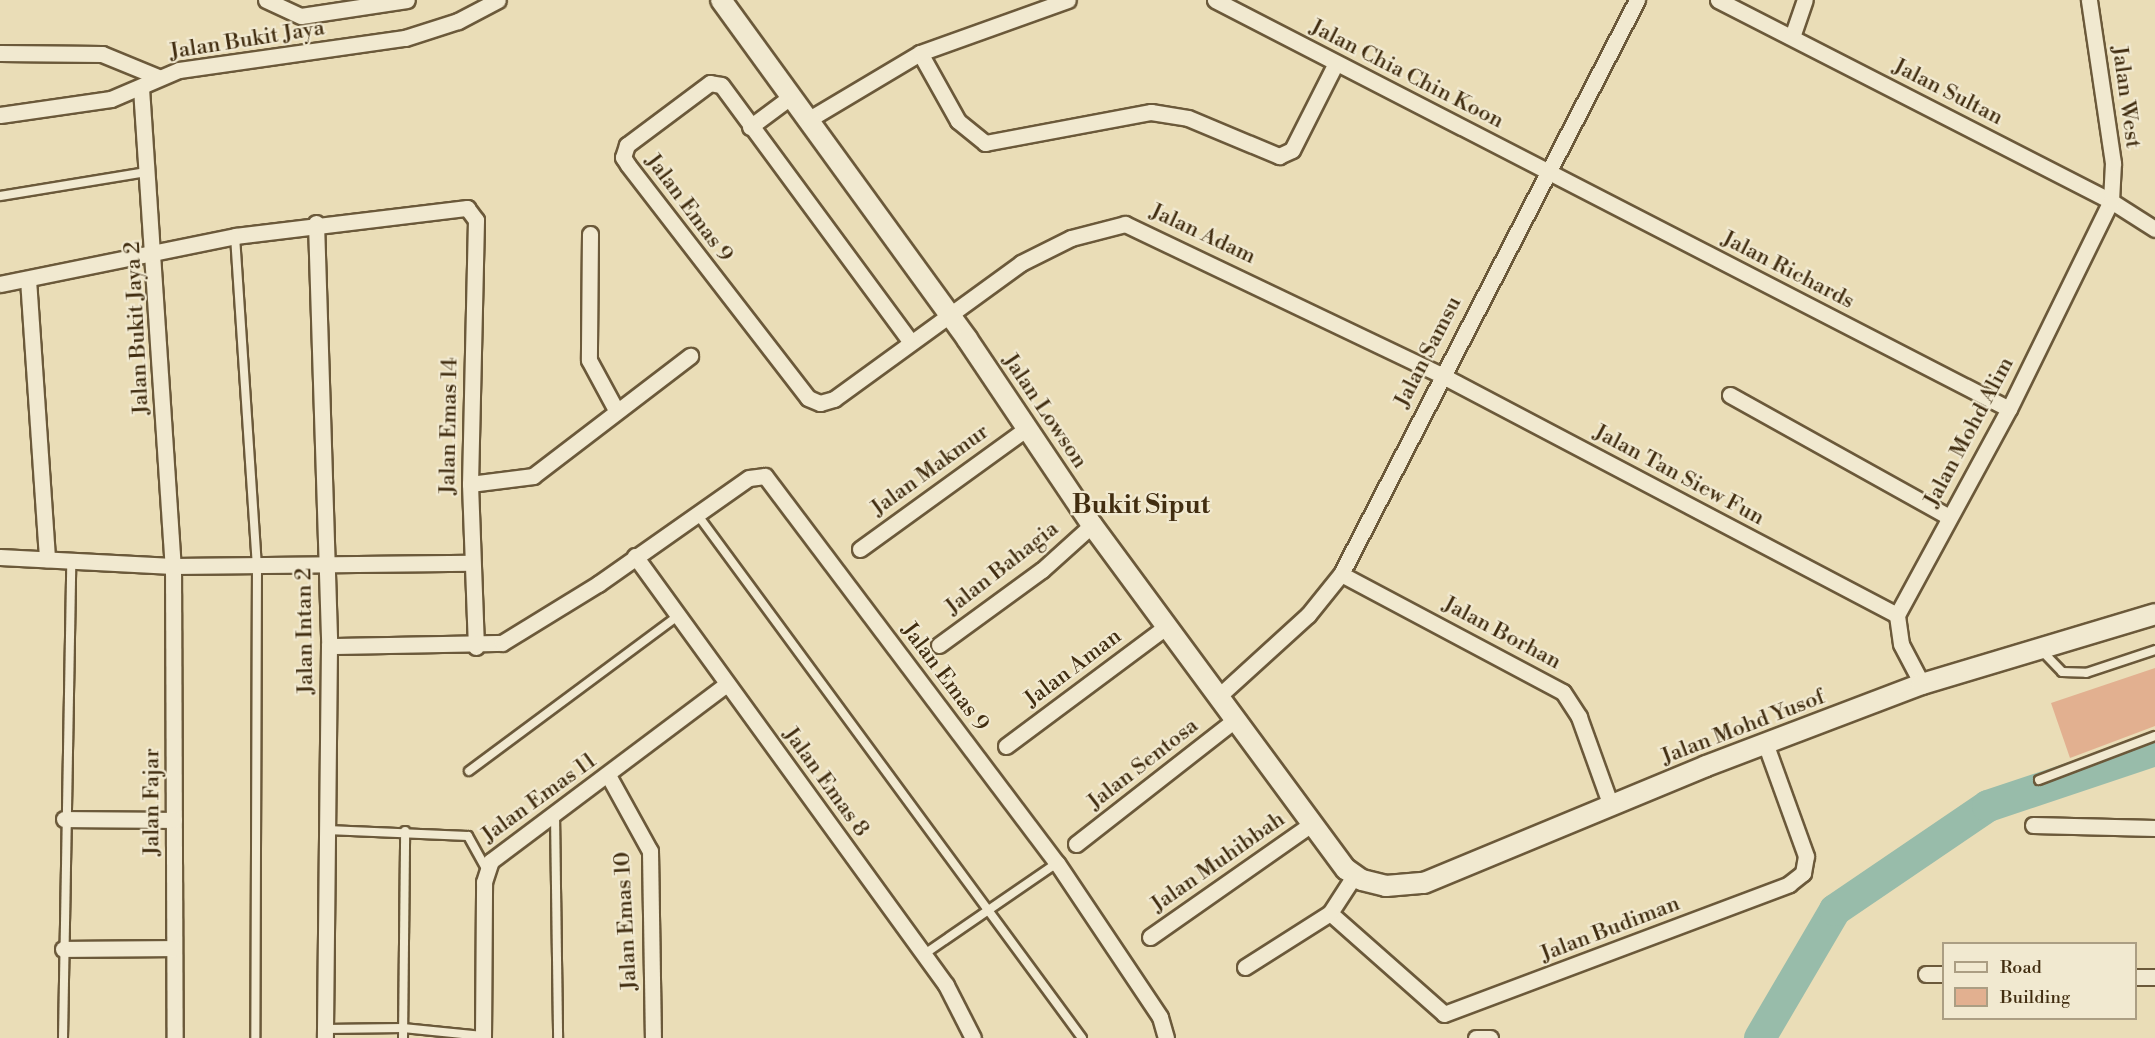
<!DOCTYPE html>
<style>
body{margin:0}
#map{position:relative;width:2155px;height:1038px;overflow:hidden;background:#eaddb7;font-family:"Libre Bodoni",serif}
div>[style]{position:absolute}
.river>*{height:32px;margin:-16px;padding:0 16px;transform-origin:16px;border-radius:16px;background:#98bcaa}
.building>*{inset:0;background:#e2b090}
.roads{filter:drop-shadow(2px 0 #6b593a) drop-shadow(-2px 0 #6b593a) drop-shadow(0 2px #6b593a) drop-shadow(0 -2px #6b593a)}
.service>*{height:8px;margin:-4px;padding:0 4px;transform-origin:4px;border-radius:4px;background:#f1e9d0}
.minor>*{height:15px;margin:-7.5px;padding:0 7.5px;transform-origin:7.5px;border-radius:7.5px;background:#f1e9d0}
.tertiary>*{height:20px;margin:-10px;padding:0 10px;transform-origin:10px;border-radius:10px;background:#f1e9d0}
span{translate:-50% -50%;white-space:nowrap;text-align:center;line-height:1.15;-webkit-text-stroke:4.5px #f1e9d0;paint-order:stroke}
.street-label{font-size:22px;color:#412d10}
.quarter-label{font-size:26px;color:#412d10;font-weight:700}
.legend{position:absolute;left:1942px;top:942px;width:195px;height:78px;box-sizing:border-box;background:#f1e9d0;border:2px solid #ab9e83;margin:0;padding:8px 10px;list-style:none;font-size:18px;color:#412d10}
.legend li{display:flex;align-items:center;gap:12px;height:30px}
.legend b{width:30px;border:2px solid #ab9e83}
</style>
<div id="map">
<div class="river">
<i style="left:1760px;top:1038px;width:148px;rotate:-59.6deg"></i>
<i style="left:1835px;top:910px;width:185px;rotate:-34.2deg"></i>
<i style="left:1988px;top:806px;width:176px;rotate:-18.5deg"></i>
</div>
<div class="building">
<i style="clip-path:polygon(2155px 668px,2155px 726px,2070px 758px,2051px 703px)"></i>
</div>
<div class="roads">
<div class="service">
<i style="left:0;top:196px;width:149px;rotate:-9.3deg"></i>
<i style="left:235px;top:236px;width:330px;rotate:86.2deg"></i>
<i style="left:257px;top:565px;width:473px;rotate:90.2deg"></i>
<i style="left:697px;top:514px;width:650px;rotate:53.69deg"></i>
<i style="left:2042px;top:651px;width:29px;rotate:46deg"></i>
<i style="left:2062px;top:672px;width:24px;rotate:2deg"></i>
<i style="left:2086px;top:673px;width:73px;rotate:-18.4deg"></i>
<i style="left:469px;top:771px;width:260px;rotate:-36.6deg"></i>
<i style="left:2039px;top:780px;width:124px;rotate:-20.8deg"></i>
<i style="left:555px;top:815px;width:223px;rotate:89.2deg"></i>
<i style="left:327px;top:830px;width:141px;rotate:2.4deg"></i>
<i style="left:468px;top:836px;width:38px;rotate:61deg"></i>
<i style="left:923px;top:955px;width:163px;rotate:-34.5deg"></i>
<i style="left:325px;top:1029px;width:78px;rotate:-0.7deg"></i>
<i style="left:403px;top:1028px;width:80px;rotate:5.7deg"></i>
<i style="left:63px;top:1038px;width:478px;rotate:-89deg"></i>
<i style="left:403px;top:1038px;width:207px;rotate:-89.4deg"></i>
</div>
<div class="minor">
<i style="left:266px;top:0;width:38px;rotate:25deg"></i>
<i style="left:301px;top:16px;width:107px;rotate:-8.6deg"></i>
<i style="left:1215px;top:0;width:893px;rotate:27.25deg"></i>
<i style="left:1718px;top:0;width:441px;rotate:27.1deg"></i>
<i style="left:2111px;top:201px;width:52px;rotate:32.5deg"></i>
<i style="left:1792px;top:37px;width:39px;rotate:-71deg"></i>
<i style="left:0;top:53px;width:102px;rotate:0.6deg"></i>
<i style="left:102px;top:54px;width:61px;rotate:22.3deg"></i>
<i style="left:920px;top:53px;width:78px;rotate:60.8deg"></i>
<i style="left:958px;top:121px;width:35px;rotate:39deg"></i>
<i style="left:985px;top:143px;width:169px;rotate:-10.6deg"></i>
<i style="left:1151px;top:112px;width:37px;rotate:9deg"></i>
<i style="left:1188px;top:118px;width:99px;rotate:22.7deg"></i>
<i style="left:1279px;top:156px;width:14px;rotate:-25deg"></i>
<i style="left:1292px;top:150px;width:97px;rotate:-63.2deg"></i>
<i style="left:141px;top:88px;width:479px;rotate:86.2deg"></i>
<i style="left:173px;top:566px;width:472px;rotate:89.8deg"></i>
<i style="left:0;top:115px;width:112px;rotate:-8.2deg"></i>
<i style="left:111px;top:99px;width:74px;rotate:-23.1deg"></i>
<i style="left:179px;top:70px;width:228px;rotate:-8.1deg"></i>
<i style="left:405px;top:38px;width:56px;rotate:-17.8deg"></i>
<i style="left:458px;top:21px;width:45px;rotate:-27.7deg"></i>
<i style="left:806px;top:121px;width:133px;rotate:-30.8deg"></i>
<i style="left:920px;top:53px;width:157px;rotate:-19.7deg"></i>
<i style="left:750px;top:127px;width:49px;rotate:-36.6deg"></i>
<i style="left:316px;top:223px;width:423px;rotate:88.2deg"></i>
<i style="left:329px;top:646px;width:392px;rotate:90.6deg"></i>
<i style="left:590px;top:234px;width:126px;rotate:90.5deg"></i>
<i style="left:589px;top:360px;width:57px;rotate:61.6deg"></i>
<i style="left:28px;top:279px;width:281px;rotate:86.1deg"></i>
<i style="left:0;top:284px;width:240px;rotate:-11.5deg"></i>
<i style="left:235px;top:236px;width:234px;rotate:-6.9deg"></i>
<i style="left:467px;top:208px;width:15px;rotate:53deg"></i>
<i style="left:476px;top:220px;width:264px;rotate:91.3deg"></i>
<i style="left:470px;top:484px;width:163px;rotate:87.9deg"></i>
<i style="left:910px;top:341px;width:318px;rotate:-126.4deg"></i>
<i style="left:721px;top:85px;width:11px;rotate:-170deg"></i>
<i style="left:710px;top:83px;width:104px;rotate:143.2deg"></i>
<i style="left:627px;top:145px;width:13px;rotate:108deg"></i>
<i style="left:623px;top:157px;width:9px;rotate:58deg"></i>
<i style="left:628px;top:165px;width:294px;rotate:52.3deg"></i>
<i style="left:808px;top:398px;width:13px;rotate:23deg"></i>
<i style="left:820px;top:403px;width:15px;rotate:-16deg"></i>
<i style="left:834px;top:399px;width:231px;rotate:-36deg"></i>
<i style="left:1021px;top:263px;width:56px;rotate:-26.6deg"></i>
<i style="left:1071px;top:238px;width:56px;rotate:-14.5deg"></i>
<i style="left:1125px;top:224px;width:350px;rotate:25.5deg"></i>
<i style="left:1441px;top:375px;width:515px;rotate:27.76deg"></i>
<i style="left:1730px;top:395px;width:251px;rotate:29.1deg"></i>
<i style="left:470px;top:484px;width:64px;rotate:-7.2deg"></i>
<i style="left:533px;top:476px;width:198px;rotate:-37.4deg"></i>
<i style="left:860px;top:549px;width:206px;rotate:-35.9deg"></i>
<i style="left:635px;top:556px;width:530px;rotate:54.06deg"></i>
<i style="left:946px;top:985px;width:59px;rotate:63deg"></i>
<i style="left:0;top:557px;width:173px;rotate:3deg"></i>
<i style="left:173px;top:566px;width:299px;rotate:-0.6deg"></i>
<i style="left:1341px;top:574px;width:251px;rotate:28deg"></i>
<i style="left:1563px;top:692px;width:30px;rotate:57deg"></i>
<i style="left:1579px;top:717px;width:95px;rotate:70.2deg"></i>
<i style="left:939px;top:645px;width:127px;rotate:-36.1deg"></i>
<i style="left:1042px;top:570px;width:67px;rotate:-42deg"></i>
<i style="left:329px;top:646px;width:173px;rotate:-1deg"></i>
<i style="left:502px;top:643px;width:113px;rotate:-31.6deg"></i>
<i style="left:598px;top:584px;width:184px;rotate:-35.1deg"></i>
<i style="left:749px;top:478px;width:16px;rotate:-7deg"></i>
<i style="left:765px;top:476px;width:485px;rotate:53deg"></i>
<i style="left:1057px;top:863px;width:185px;rotate:56.2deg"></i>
<i style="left:1160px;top:1017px;width:22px;rotate:74deg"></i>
<i style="left:1922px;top:684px;width:45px;rotate:-117.7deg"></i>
<i style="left:1901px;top:644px;width:29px;rotate:-98deg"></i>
<i style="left:1897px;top:615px;width:234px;rotate:-61.5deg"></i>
<i style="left:2009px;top:409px;width:232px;rotate:-63.9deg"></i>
<i style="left:2111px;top:201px;width:38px;rotate:-87deg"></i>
<i style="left:2113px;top:163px;width:165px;rotate:-98.4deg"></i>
<i style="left:1220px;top:695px;width:119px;rotate:-42.3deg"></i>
<i style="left:1308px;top:615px;width:53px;rotate:-51.2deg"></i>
<i style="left:1341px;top:574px;width:646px;rotate:-62.72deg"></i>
<i style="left:1006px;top:746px;width:201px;rotate:-36.7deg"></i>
<i style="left:608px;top:775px;width:87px;rotate:61.1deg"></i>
<i style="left:650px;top:851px;width:187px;rotate:89.1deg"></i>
<i style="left:64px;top:819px;width:110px;rotate:0.5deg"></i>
<i style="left:2033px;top:825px;width:122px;rotate:1.4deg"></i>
<i style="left:1076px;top:844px;width:204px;rotate:-38deg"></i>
<i style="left:1330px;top:913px;width:152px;rotate:41.5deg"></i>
<i style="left:1444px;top:1014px;width:369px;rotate:-20.6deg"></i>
<i style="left:1789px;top:884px;width:18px;rotate:-38deg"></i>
<i style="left:1803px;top:873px;width:17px;rotate:-80deg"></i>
<i style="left:1806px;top:856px;width:120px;rotate:-109.9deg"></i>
<i style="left:1150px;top:937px;width:199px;rotate:-35deg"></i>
<i style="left:63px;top:949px;width:111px;rotate:-0.5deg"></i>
<i style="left:1245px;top:967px;width:101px;rotate:-32.4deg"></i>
<i style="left:1330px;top:913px;width:44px;rotate:-57deg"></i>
<i style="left:1926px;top:974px;width:18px"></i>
<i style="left:2136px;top:977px;width:19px"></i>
<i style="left:483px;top:1038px;width:156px;rotate:-89.6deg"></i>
<i style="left:484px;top:882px;width:22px;rotate:-72deg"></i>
<i style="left:491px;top:861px;width:295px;rotate:-36.9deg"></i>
<i style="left:1476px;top:1038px;width:14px"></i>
</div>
<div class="tertiary">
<i style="left:721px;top:0;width:419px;rotate:54deg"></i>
<i style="left:967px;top:339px;width:224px;rotate:56.1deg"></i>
<i style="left:1092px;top:525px;width:428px;rotate:53.6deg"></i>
<i style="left:1346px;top:869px;width:19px;rotate:35deg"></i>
<i style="left:1362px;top:880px;width:25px;rotate:14deg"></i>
<i style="left:1386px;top:886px;width:38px;rotate:-5deg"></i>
<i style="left:1424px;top:883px;width:305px;rotate:-22.5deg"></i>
<i style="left:1706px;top:766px;width:231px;rotate:-20.8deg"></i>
<i style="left:1922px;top:684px;width:243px;rotate:-16.7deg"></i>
</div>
</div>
<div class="street-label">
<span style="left:247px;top:40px;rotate:-9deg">Jalan Bukit Jaya</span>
<span style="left:1407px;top:74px;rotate:27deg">Jalan Chia Chin Koon</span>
<span style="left:1948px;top:92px;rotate:27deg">Jalan Sultan</span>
<span style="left:2126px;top:97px;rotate:82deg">Jalan West</span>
<span style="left:689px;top:208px;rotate:53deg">Jalan Emas 9</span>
<span style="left:1203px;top:234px;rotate:25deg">Jalan Adam</span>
<span style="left:1788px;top:270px;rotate:27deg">Jalan Richards</span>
<span style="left:137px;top:328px;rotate:-93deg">Jalan Bukit Jaya 2</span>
<span style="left:1428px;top:352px;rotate:-63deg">Jalan Samsu</span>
<span style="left:1045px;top:411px;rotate:56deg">Jalan Lowson</span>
<span style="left:449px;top:426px;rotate:-89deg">Jalan Emas 14</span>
<span style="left:1969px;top:432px;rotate:-62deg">Jalan Mohd Alim</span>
<span style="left:930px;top:470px;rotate:-36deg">Jalan Makmur</span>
<span style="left:1679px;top:475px;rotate:28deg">Jalan Tan Siew Fun</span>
<span style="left:1002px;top:568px;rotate:-38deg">Jalan Bahagia</span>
<span style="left:305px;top:631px;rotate:-91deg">Jalan Intan 2</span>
<span style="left:1502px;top:633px;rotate:28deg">Jalan Borhan</span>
<span style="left:1073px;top:668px;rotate:-37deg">Jalan Aman</span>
<span style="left:945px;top:677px;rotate:53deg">Jalan Emas 9</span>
<span style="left:1743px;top:727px;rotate:-21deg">Jalan Mohd Yusof</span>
<span style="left:1143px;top:764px;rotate:-38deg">Jalan Sentosa</span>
<span style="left:826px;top:782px;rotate:54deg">Jalan Emas 8</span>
<span style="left:539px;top:798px;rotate:-36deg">Jalan Emas 11</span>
<span style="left:152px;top:802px;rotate:-90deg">Jalan Fajar</span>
<span style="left:1218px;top:862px;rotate:-35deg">Jalan Muhibbah</span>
<span style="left:626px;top:921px;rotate:-93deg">Jalan Emas 10</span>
<span style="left:1610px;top:929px;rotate:-21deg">Jalan Budiman</span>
</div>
<div class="quarter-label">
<span style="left:1141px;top:506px">Bukit Siput</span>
</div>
<ul class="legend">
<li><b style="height:8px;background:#f1e9d0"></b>Road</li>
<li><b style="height:16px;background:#e2b090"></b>Building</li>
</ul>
</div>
